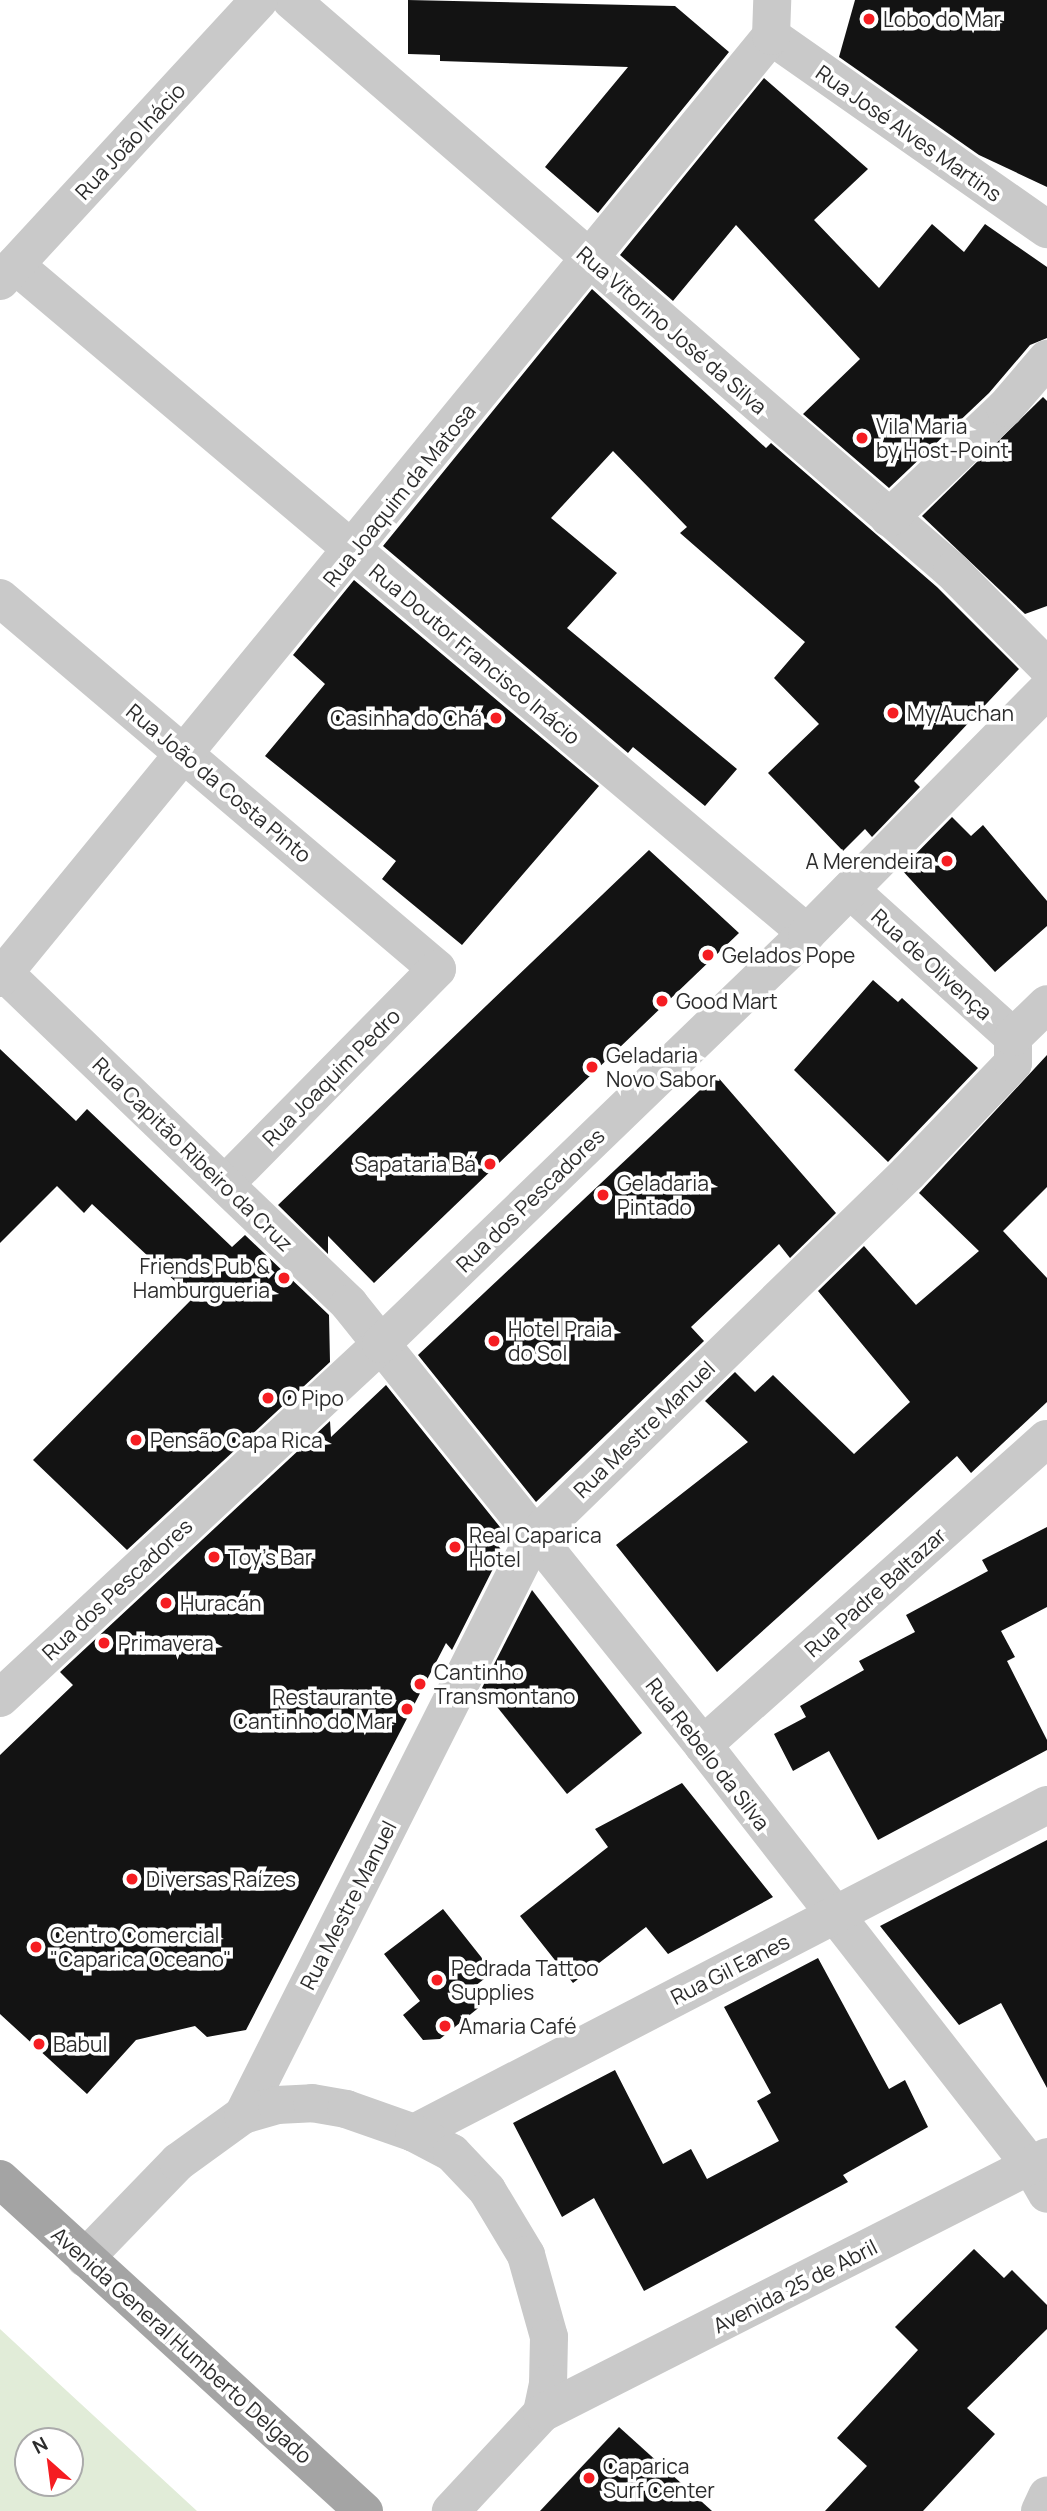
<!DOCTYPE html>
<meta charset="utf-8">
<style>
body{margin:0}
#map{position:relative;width:1047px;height:2511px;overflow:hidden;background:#fff;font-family:Manrope,sans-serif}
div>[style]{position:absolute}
.green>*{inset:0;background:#e1ecd8}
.building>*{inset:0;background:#131313}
.minor>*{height:38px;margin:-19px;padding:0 19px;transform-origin:19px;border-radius:19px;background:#c9c9c9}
.major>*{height:38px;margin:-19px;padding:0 19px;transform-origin:19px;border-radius:19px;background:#a4a4a4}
.dots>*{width:19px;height:19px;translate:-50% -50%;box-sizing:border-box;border:4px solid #fff;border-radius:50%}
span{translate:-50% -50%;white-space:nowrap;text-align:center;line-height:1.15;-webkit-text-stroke:7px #fff;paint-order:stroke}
.poi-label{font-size:21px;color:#2c2c2c}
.left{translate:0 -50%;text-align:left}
.right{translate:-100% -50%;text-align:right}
.street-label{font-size:21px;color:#2c2c2c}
.north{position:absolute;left:14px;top:2427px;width:70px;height:70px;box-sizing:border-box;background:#fff;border:2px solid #ababab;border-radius:50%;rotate:332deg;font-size:19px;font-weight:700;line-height:28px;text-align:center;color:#2c2c2c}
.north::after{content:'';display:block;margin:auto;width:24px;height:32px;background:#f51d22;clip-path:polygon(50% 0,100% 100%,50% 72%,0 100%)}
</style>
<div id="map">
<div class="green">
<i style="clip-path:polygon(evenodd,0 2329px,55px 2380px,197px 2511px,0 2511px,0 2329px,28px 2441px,70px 2441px,70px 2483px,28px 2483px,28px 2441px)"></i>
</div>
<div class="building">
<i style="clip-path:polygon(408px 0,675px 6px,729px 52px,598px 213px,545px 167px,628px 67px,440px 61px,440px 55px,408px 54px)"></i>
<i style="clip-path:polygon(855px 0,1047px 0,1047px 187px,979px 155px,839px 57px)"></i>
<i style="clip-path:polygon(764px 78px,868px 169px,814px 220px,879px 288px,932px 224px,964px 252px,985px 224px,1047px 267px,1047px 338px,1030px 345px,989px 393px,889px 488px,803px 414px,860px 359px,736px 225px,673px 301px,620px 255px)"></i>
<i style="clip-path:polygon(592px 289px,766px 448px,771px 443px,937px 587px,1019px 669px,914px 781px,920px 787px,872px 837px,865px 829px,843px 851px,768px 773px,819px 724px,774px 678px,805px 642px,680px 533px,687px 527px,613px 451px,551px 518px,617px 573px,567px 628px,737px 769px,705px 806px,633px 747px,628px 753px,383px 546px)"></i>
<i style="clip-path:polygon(1043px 397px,1047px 401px,1047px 606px,1025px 614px,922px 516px)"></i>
<i style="clip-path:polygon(354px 580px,599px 786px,462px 945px,382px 879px,396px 861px,265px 756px,325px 684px,293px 655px)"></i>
<i style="clip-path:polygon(952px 817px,971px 836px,983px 825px,1047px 901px,1047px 926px,995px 972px,901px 869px)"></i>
<i style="clip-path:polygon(649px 850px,739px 933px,374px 1283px,328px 1236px,328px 1254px,278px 1205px)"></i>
<i style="clip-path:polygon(873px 980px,898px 1002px,902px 998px,978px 1068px,888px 1162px,794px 1070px)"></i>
<i style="clip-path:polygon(0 1049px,76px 1121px,87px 1109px,232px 1247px,245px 1235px,329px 1315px,330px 1362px,127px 1550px,33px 1460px,193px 1298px,92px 1204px,84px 1213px,57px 1186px,0 1243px)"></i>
<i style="clip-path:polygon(1047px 1055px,1047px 1187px,1003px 1231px,1047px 1278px,1047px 1402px,971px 1473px,957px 1456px,717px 1672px,616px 1545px,748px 1442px,705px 1401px,735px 1372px,755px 1392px,773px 1375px,854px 1454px,910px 1402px,818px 1291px,864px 1246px,916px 1305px,979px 1251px,919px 1193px)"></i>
<i style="clip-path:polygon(716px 1075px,836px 1213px,790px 1258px,779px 1244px,691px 1327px,704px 1341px,536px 1502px,418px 1355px)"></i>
<i style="clip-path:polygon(386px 1385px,504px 1532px,495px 1541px,502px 1551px,452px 1650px,446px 1643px,246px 2030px,207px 2037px,195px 2026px,136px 2040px,87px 2094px,0 2014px,0 1755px,73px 1685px,60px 1672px,330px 1421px,331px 1437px)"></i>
<i style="clip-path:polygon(1047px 1527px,1047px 1607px,1001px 1631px,1015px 1657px,1007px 1661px,1047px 1740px,1047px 1750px,878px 1840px,829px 1751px,793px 1771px,774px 1734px,806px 1717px,800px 1706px,864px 1670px,859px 1661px,915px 1632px,906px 1615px,988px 1571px,982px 1560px)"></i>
<i style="clip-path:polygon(532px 1590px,642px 1733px,567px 1794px,482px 1688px)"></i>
<i style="clip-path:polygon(682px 1783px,773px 1897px,668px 1954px,646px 1927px,573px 1983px,520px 1916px,608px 1847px,595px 1829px)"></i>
<i style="clip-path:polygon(1047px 1840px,1047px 2088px,1001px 2003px,959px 2025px,880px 1926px)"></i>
<i style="clip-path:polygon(443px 1909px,493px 1972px,470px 1990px,482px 2005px,440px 2039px,423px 2040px,403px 2015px,420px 2001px,384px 1954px)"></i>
<i style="clip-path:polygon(818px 1958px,889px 2089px,905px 2080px,928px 2127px,843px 2175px,848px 2182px,644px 2291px,594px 2198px,562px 2217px,513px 2123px,615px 2070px,663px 2164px,691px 2149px,707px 2179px,779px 2141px,757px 2101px,771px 2093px,724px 2007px)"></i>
<i style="clip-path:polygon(974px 2249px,1004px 2278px,1012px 2270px,1047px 2305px,1047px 2329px,967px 2408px,995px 2434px,923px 2511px,825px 2511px,867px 2466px,837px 2438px,918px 2350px,895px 2327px)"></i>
<i style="clip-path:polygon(619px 2427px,712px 2511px,540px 2511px)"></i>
</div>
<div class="minor">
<i style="left:291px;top:0;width:873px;rotate:40.82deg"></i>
<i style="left:952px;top:571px;width:135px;rotate:45.3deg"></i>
<i style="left:771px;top:36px;width:337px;rotate:35deg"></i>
<i style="left:15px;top:265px;width:1036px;rotate:40.15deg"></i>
<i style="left:0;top:281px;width:382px;rotate:-47.3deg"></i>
<i style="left:889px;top:518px;width:160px;rotate:-43.5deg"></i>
<i style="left:1005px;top:408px;width:65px;rotate:-49.4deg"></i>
<i style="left:0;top:598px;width:573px;rotate:40.33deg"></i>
<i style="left:437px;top:969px;width:302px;rotate:134.6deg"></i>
<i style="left:850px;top:890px;width:219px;rotate:42deg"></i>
<i style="left:0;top:969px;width:484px;rotate:43.8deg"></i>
<i style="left:349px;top:1304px;width:566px;rotate:51.25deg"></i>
<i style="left:703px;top:1745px;width:534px;rotate:52.08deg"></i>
<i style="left:1031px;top:2166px;width:32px;rotate:60deg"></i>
<i style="left:0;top:978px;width:1217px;rotate:-50.7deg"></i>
<i style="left:771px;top:36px;width:36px;rotate:-88deg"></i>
<i style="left:0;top:1698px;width:520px;rotate:-42.9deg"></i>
<i style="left:381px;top:1344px;width:592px;rotate:-43.97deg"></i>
<i style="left:807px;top:933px;width:342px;rotate:-45.4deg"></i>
<i style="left:703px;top:1745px;width:460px;rotate:-41.7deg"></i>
<i style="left:243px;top:2115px;width:647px;rotate:-63.28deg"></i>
<i style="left:534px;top:1537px;width:522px;rotate:-44.22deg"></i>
<i style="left:908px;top:1173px;width:152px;rotate:-46.3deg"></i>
<i style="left:1013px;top:1063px;width:26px;rotate:-90deg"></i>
<i style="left:1013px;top:1037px;width:47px;rotate:-44.1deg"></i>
<i style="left:414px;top:2133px;width:713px;rotate:-27.39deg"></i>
<i style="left:85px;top:2258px;width:134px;rotate:-45.9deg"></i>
<i style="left:178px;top:2162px;width:80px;rotate:-35.9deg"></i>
<i style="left:243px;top:2115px;width:35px;rotate:-16deg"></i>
<i style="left:277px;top:2105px;width:35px;rotate:-3deg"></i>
<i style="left:312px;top:2103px;width:35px;rotate:10deg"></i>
<i style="left:346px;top:2109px;width:72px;rotate:19.4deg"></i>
<i style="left:414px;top:2133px;width:43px;rotate:27.8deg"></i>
<i style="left:452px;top:2153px;width:51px;rotate:46.6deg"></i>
<i style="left:487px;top:2190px;width:76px;rotate:59deg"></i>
<i style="left:526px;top:2255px;width:85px;rotate:74.3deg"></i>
<i style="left:549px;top:2337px;width:47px;rotate:91.2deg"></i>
<i style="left:548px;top:2384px;width:30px;rotate:102deg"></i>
<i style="left:542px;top:2413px;width:134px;rotate:132.9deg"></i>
<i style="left:542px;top:2413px;width:566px;rotate:-26.88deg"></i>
<i style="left:1040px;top:2511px;width:17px;rotate:-65deg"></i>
</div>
<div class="major">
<i style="left:0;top:2179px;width:493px;rotate:42.4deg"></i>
</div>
<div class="dots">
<i style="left:869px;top:19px;background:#f51d22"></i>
<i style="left:862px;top:438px;background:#f51d22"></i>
<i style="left:893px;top:713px;background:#f51d22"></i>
<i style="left:496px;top:718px;background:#f51d22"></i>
<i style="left:947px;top:861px;background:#f51d22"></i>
<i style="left:708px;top:955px;background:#f51d22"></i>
<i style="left:662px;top:1001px;background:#f51d22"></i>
<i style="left:592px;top:1067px;background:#f51d22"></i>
<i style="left:490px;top:1164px;background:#f51d22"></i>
<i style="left:603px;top:1195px;background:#f51d22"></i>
<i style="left:284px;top:1278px;background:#f51d22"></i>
<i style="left:494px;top:1341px;background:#f51d22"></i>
<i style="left:268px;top:1398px;background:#f51d22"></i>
<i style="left:136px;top:1440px;background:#f51d22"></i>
<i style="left:455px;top:1547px;background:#f51d22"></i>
<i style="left:214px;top:1557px;background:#f51d22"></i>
<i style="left:166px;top:1603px;background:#f51d22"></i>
<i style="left:104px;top:1643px;background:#f51d22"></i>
<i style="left:420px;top:1684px;background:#f51d22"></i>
<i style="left:407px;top:1709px;background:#f51d22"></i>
<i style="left:132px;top:1879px;background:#f51d22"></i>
<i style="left:36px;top:1947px;background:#f51d22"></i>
<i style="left:437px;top:1980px;background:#f51d22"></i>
<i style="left:445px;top:2026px;background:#f51d22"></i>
<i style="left:39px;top:2044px;background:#f51d22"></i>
<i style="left:589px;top:2478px;background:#f51d22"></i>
</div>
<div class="poi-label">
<span class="left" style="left:883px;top:19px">Lobo do Mar</span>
<span class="left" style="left:876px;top:438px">Vila Maria<br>by Host-Point</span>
<span class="left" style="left:907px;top:713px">My Auchan</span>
<span class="right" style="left:482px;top:718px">Casinha do Chá</span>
<span class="right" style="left:933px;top:861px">A Merendeira</span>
<span class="left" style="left:722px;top:955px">Gelados Pope</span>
<span class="left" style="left:676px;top:1001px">Good Mart</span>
<span class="left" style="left:606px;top:1067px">Geladaria<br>Novo Sabor</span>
<span class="right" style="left:476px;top:1164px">Sapataria Bá</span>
<span class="left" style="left:617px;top:1195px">Geladaria<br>Pintado</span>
<span class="right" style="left:270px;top:1278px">Friends Pub &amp;<br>Hamburgueria</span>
<span class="left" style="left:508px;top:1341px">Hotel Praia<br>do Sol</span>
<span class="left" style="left:282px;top:1398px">O Pipo</span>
<span class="left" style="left:150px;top:1440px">Pensão Capa Rica</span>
<span class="left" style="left:469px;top:1547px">Real Caparica<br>Hotel</span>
<span class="left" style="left:228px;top:1557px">Toy's Bar</span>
<span class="left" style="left:180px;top:1603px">Huracán</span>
<span class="left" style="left:118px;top:1643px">Primavera</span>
<span class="left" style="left:434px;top:1684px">Cantinho<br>Transmontano</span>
<span class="right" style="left:393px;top:1709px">Restaurante<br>Cantinho do Mar</span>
<span class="left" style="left:146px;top:1879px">Diversas Raízes</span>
<span class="left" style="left:50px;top:1947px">Centro Comercial<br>"Caparica Oceano"</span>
<span class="left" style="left:451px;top:1980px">Pedrada Tattoo<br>Supplies</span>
<span class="left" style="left:459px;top:2026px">Amaria Café</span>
<span class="left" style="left:53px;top:2044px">Babul</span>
<span class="left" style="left:603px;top:2478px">Caparica<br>Surf Center</span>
</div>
<div class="street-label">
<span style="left:909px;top:133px;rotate:35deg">Rua José Alves Martins</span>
<span style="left:130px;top:141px;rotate:-47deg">Rua João Inácio</span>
<span style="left:672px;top:330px;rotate:41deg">Rua Vitorino José da Silva</span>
<span style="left:399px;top:495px;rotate:-51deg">Rua Joaquim da Matosa</span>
<span style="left:475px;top:654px;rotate:40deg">Rua Doutor Francisco Inácio</span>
<span style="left:219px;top:783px;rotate:40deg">Rua João da Costa Pinto</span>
<span style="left:932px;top:964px;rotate:42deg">Rua de Olivença</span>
<span style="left:331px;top:1077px;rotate:-45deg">Rua Joaquim Pedro</span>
<span style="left:193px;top:1154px;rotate:44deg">Rua Capitão Ribeiro da Cruz</span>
<span style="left:530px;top:1200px;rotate:-44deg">Rua dos Pescadores</span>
<span style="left:644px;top:1429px;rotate:-44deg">Rua Mestre Manuel</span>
<span style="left:117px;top:1589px;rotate:-43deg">Rua dos Pescadores</span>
<span style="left:875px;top:1592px;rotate:-42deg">Rua Padre Baltazar</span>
<span style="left:708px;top:1754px;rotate:52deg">Rua Rebelo da Silva</span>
<span style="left:348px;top:1905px;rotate:-63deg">Rua Mestre Manuel</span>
<span style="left:730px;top:1969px;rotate:-27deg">Rua Gil Eanes</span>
<span style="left:795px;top:2286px;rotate:-27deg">Avenida 25 de Abril</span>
<span style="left:182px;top:2345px;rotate:42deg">Avenida General Humberto Delgado</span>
</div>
<div class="north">N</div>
</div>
